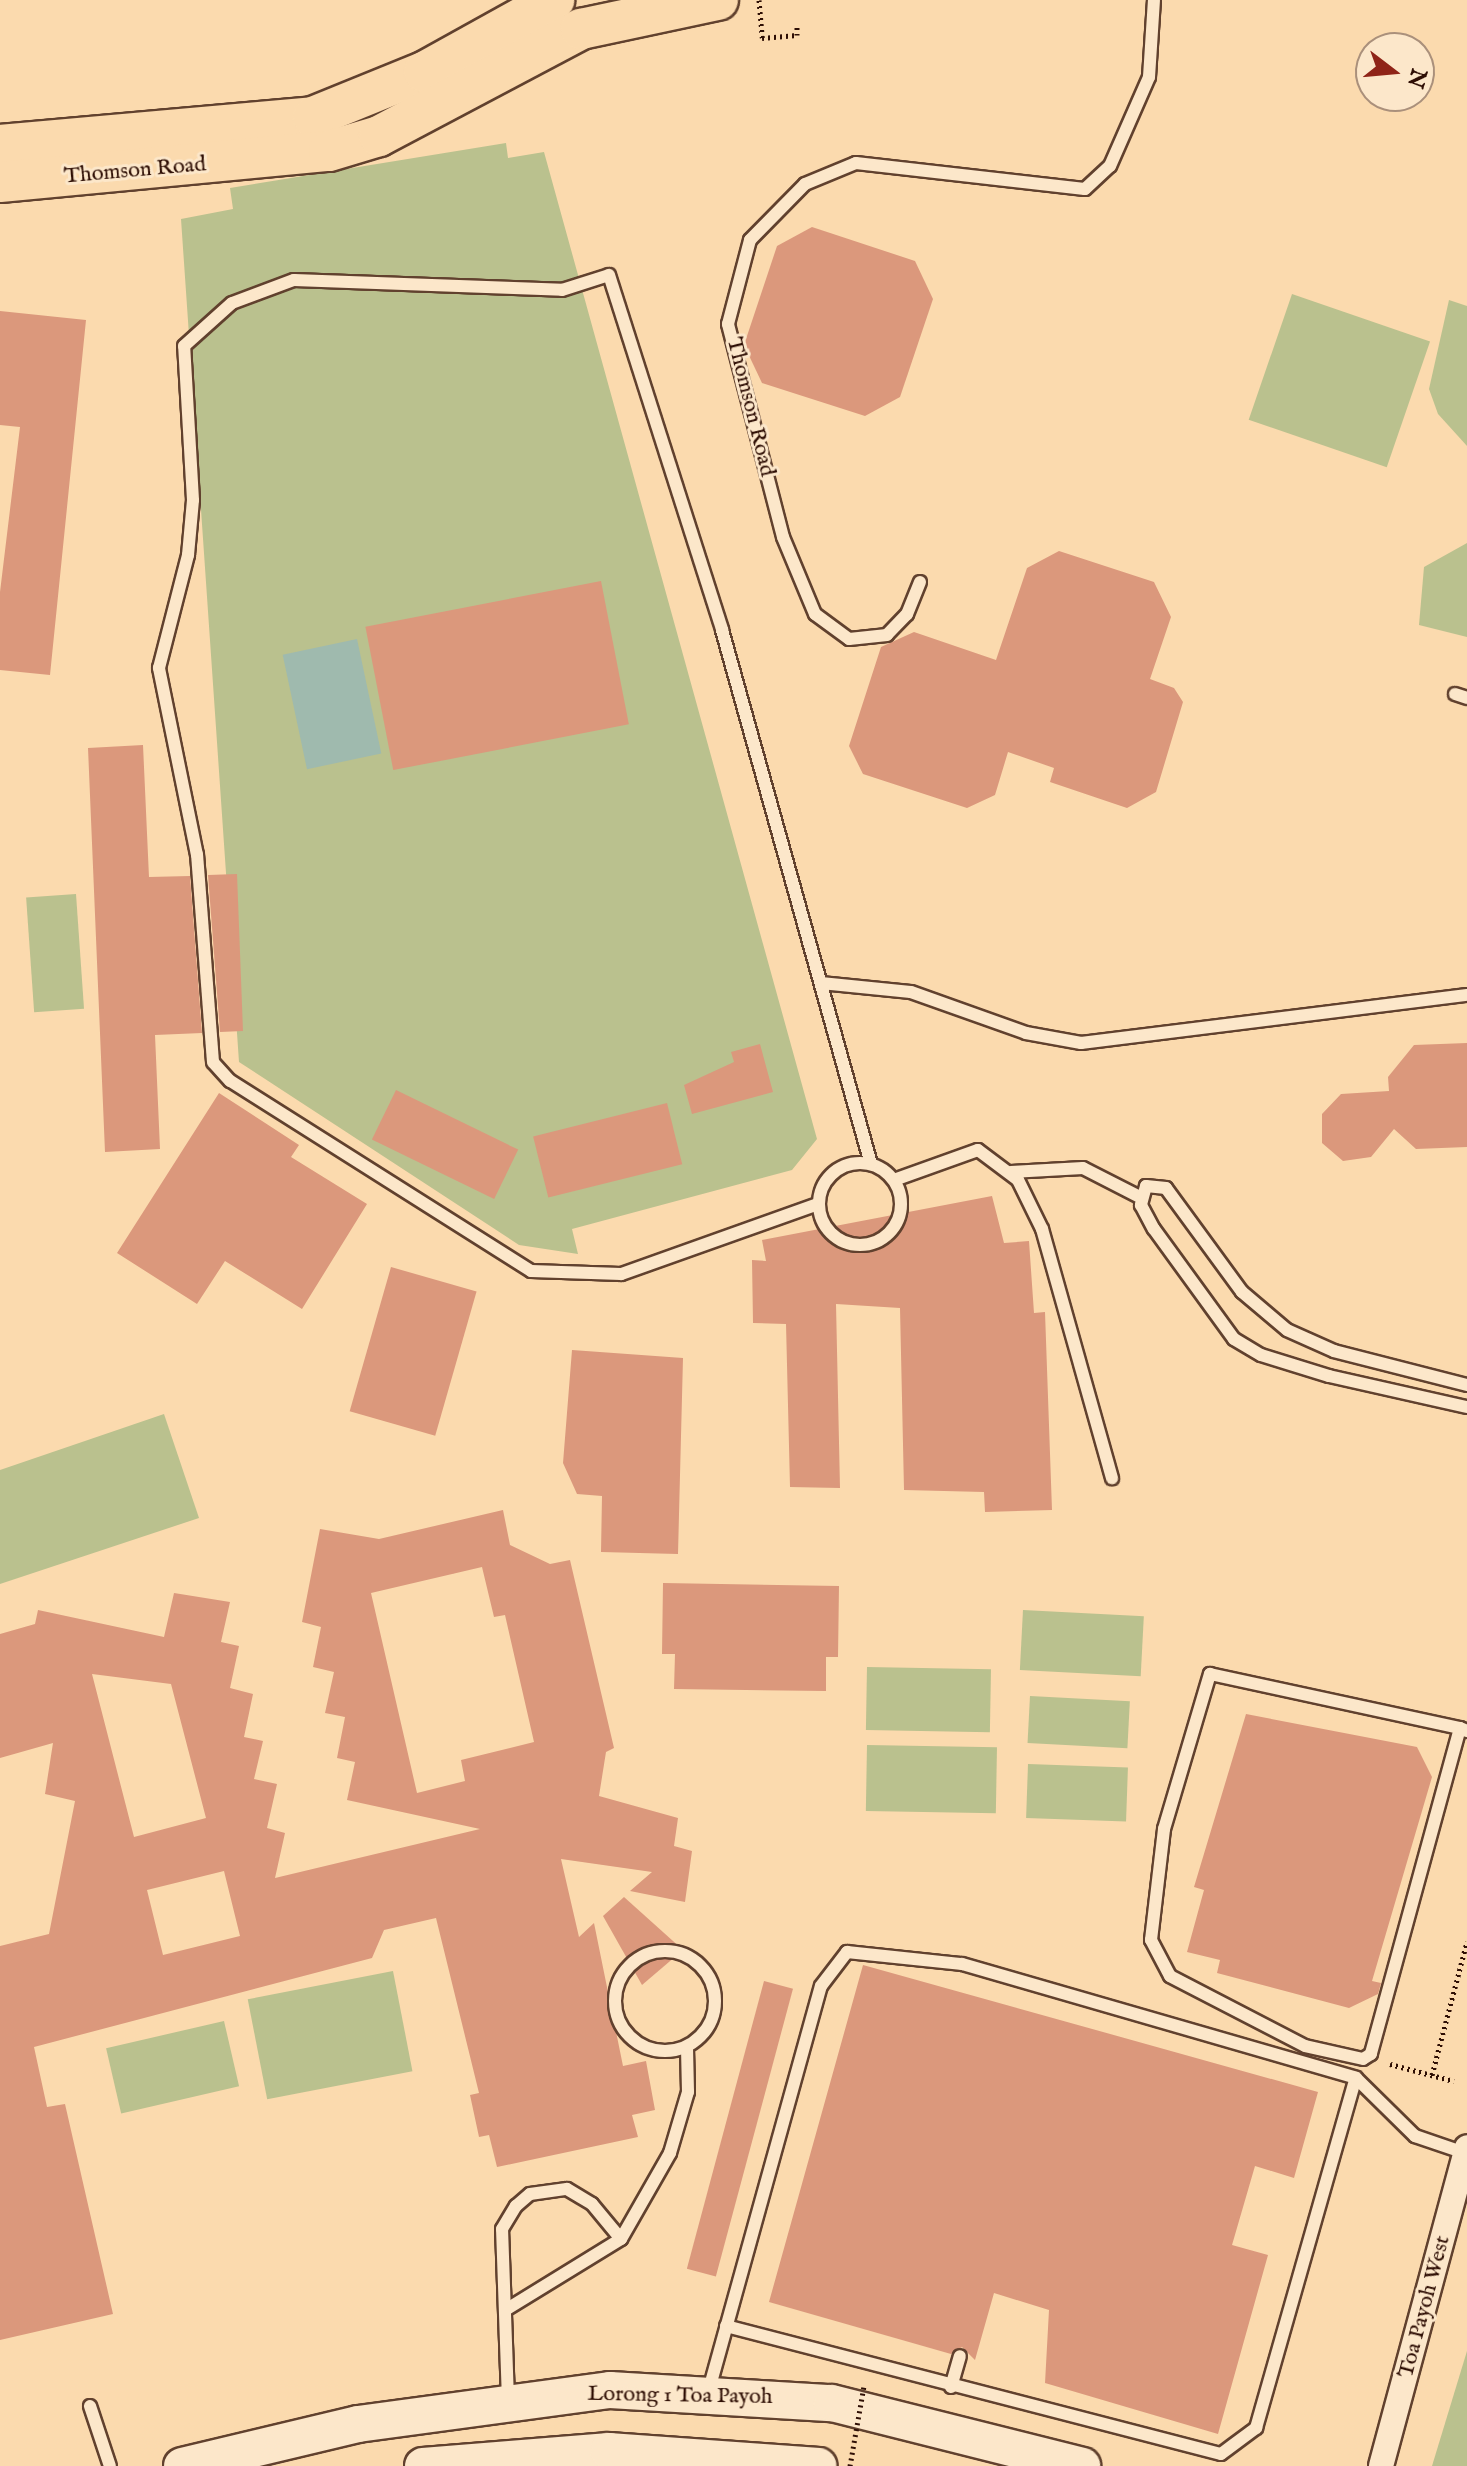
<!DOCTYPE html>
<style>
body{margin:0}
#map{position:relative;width:1467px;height:2466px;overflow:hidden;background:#fbdaae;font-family:"IM FELL English",serif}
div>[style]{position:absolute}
.green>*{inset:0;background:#bac18e;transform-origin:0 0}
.water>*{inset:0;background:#9fbaae;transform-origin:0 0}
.building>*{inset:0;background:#db987c;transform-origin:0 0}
.path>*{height:5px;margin-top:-2.5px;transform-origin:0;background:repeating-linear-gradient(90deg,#2e0e04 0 2px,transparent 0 6px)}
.roads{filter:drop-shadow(2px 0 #61412e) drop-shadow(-2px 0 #61412e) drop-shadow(0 2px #61412e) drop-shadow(0 -2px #61412e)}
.lane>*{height:12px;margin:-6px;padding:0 6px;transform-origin:6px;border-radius:6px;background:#fce7ca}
.lane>.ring{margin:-6px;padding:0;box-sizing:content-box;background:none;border:12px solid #fce7ca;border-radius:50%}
.street>*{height:24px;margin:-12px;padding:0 12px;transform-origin:12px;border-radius:12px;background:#fce7ca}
.secondary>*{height:36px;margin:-18px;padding:0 18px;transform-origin:18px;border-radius:18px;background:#fce7ca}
.primary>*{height:40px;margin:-20px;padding:0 20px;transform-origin:20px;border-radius:20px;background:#fbdaae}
.path-bridge>*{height:5px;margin-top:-2.5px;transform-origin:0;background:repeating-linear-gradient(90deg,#2e0e04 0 2px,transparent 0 6px)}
span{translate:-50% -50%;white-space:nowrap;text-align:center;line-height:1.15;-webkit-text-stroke:6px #fce7ca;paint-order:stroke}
.street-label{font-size:22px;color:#2e0e04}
.north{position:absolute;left:1355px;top:32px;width:80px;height:80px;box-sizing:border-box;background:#fce7ca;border:2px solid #aa907b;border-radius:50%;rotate:106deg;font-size:22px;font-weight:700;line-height:32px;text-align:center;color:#2e0e04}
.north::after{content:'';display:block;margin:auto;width:28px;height:36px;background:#8f2418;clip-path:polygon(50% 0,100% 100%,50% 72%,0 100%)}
</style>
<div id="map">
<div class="green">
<i style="clip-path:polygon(506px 143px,508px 158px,544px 152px,817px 1139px,792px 1170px,572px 1229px,578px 1254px,519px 1245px,239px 1062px,181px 219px,233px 209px,230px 188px)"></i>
<i style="left:1292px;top:294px;width:146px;height:133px;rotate:19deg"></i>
<i style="clip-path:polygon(1449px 300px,1467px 306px,1467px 446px,1438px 414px,1429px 389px)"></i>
<i style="clip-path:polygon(1467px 543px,1467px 637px,1419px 625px,1424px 567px)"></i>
<i style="left:76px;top:894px;width:115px;height:50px;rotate:86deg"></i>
<i style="clip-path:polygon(164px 1414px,199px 1518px,0 1584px,0 1470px)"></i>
<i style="left:1023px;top:1610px;width:121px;height:60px;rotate:3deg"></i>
<i style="left:867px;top:1667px;width:124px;height:63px;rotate:1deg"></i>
<i style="left:1030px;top:1696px;width:100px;height:47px;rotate:3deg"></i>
<i style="left:867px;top:1745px;width:130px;height:66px;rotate:1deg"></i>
<i style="left:1028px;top:1764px;width:100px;height:54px;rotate:2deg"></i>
<i style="left:393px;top:1971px;width:102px;height:148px;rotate:79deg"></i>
<i style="left:224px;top:2021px;width:67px;height:121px;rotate:77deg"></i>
<i style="clip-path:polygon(1467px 2351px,1467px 2466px,1432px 2466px)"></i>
</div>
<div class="water">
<i style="left:357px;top:639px;width:117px;height:76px;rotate:78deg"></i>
</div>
<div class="building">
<i style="clip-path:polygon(812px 227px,915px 261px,933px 299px,900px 397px,865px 416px,762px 383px,744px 345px,777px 246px)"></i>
<i style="clip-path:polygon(0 311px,86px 320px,50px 675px,0 670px,0 592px,20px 427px,0 425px)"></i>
<i style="clip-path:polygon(1059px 551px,1154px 582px,1171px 617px,1150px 679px,1174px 688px,1183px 702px,1156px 792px,1127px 808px,1050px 782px,1054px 768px,1008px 752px,995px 795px,967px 808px,863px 774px,849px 746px,881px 647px,914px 632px,996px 660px,1027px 568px)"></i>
<i style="left:601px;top:581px;width:146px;height:240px;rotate:79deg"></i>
<i style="clip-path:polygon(143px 745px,149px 877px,190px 876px,202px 1033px,155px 1035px,160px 1149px,105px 1152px,88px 748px)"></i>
<i style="clip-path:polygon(237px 874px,243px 1031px,220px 1032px,208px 875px)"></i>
<i style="clip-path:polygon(1467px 1043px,1467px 1147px,1416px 1149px,1394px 1129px,1371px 1157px,1343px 1161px,1322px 1143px,1322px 1114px,1341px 1094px,1389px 1091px,1388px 1077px,1414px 1045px)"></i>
<i style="clip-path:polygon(760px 1044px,773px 1092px,692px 1114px,684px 1085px,734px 1062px,731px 1052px)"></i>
<i style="left:396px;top:1090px;width:136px;height:55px;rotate:26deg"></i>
<i style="clip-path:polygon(219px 1093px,299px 1145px,291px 1157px,367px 1204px,302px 1309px,225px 1261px,197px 1304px,117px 1253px)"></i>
<i style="left:667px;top:1103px;width:63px;height:138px;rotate:76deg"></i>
<i style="clip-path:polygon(992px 1196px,1004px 1243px,1029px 1241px,1034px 1313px,1045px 1312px,1052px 1510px,985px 1512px,984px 1492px,904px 1490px,900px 1308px,836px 1304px,840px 1488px,790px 1487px,786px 1324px,753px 1323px,752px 1260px,766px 1261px,762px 1240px)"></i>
<i style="left:391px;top:1267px;width:89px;height:150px;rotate:16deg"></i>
<i style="clip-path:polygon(572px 1350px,683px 1358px,678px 1554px,601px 1552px,602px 1496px,577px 1494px,563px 1463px)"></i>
<i style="clip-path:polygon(evenodd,503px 1510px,510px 1545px,550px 1564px,570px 1560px,614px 1748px,606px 1752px,599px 1796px,678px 1818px,674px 1846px,692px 1851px,685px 1902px,630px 1891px,652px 1872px,561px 1859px,579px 1937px,594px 1923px,623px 2066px,646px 2061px,655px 2110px,632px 2115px,638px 2137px,497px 2167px,489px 2135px,479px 2137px,470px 2095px,479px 2093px,436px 1918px,384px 1930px,372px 1958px,34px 2047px,47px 2107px,65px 2104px,113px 2314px,0 2340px,0 1946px,49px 1934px,75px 1801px,45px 1794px,53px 1743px,0 1758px,0 1634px,35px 1624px,38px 1610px,164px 1637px,174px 1593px,230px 1602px,221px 1642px,239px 1646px,230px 1688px,253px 1694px,244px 1737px,263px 1741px,254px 1779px,277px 1784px,267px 1828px,285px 1833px,275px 1878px,480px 1829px,347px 1800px,355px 1762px,337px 1758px,345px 1717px,325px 1713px,334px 1672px,313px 1667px,321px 1627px,302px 1622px,320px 1529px,379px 1539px,503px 1510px,482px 1567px,494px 1617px,505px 1615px,534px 1742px,461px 1760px,465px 1781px,417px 1793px,371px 1593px,482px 1567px,503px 1510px,92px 1674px,171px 1684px,206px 1818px,134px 1837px,92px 1674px,503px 1510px,224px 1871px,240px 1936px,163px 1955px,147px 1890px,224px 1871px)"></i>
<i style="clip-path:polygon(663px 1583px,839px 1586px,838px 1657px,826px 1657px,826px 1691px,674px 1689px,675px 1654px,662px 1654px)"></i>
<i style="clip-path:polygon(1246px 1714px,1417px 1747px,1432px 1777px,1372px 1981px,1381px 1983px,1378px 1994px,1349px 2008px,1217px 1973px,1220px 1960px,1187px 1952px,1204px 1890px,1194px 1887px)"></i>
<i style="clip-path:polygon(624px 1897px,683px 1950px,642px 1985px,603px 1916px)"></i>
<i style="clip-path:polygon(863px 1965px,1318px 2092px,1294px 2178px,1255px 2166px,1232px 2245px,1268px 2255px,1218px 2434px,1045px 2383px,1049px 2310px,994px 2293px,975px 2360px,962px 2347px,951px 2354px,769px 2302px)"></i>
<i style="left:764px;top:1981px;width:30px;height:298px;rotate:15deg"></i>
</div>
<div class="path">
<i style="left:759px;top:0;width:38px;rotate:85deg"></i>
<i style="left:762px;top:38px;width:35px;rotate:-5deg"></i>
<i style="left:797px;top:35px;width:8px;rotate:-90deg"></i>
<i style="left:1390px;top:2064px;width:66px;rotate:14.9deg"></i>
<i style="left:1432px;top:2075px;width:138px;rotate:-75.3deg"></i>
</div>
<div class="roads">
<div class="lane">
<i style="left:920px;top:582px;width:35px;rotate:112deg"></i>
<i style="left:907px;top:614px;width:29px;rotate:134deg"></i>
<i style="left:887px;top:635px;width:38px;rotate:174deg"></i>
<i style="left:849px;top:639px;width:42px;rotate:-143.7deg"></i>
<i style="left:815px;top:614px;width:83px;rotate:-112.6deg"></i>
<i style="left:783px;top:537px;width:220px;rotate:-104.5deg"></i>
<i style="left:728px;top:324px;width:87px;rotate:-75.3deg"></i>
<i style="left:750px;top:240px;width:78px;rotate:-45.5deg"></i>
<i style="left:805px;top:184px;width:55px;rotate:-22.4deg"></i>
<i style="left:856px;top:163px;width:230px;rotate:6.5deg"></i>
<i style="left:1085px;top:189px;width:34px;rotate:-43deg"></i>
<i style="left:1110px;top:166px;width:97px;rotate:-66.3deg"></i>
<i style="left:1149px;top:77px;width:77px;rotate:-86.3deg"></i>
<i style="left:1455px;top:694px;width:13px;rotate:18deg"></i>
<i style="left:821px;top:983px;width:90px;rotate:5.7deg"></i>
<i style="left:911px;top:992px;width:122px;rotate:19.6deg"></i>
<i style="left:1026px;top:1033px;width:56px;rotate:10.3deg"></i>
<i style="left:1081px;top:1043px;width:389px;rotate:-7.1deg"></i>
<i class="ring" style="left:819px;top:1163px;width:70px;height:70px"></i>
<i style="left:1011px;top:1172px;width:72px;rotate:-3.2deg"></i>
<i style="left:1083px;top:1168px;width:64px;rotate:27deg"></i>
<i style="left:894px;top:1180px;width:89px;rotate:-19.7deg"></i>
<i style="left:978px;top:1150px;width:50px;rotate:36.9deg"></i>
<i style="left:1018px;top:1180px;width:55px;rotate:63.9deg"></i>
<i style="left:1042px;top:1229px;width:259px;rotate:74.3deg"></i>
<i style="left:818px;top:1204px;width:209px;rotate:160.4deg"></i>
<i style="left:621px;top:1274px;width:90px;rotate:-178.1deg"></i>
<i style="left:531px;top:1271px;width:356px;rotate:-147.7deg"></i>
<i style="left:230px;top:1081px;width:25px;rotate:-132deg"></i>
<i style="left:213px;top:1062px;width:208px;rotate:-94.4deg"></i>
<i style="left:197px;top:855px;width:191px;rotate:-101.5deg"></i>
<i style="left:159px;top:668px;width:117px;rotate:-75.6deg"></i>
<i style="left:188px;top:555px;width:55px;rotate:-84.8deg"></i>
<i style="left:193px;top:500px;width:154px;rotate:-93.3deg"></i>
<i style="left:184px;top:346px;width:64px;rotate:-41.9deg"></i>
<i style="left:232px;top:303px;width:66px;rotate:-20.4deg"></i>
<i style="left:294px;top:280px;width:268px;rotate:2.1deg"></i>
<i style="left:562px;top:290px;width:49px;rotate:-17.7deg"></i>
<i style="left:609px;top:275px;width:373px;rotate:72.3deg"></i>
<i style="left:722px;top:630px;width:554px;rotate:74.41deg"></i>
<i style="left:1467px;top:1385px;width:137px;rotate:-165.7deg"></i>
<i style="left:1334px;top:1351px;width:51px;rotate:-155.9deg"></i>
<i style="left:1287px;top:1330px;width:59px;rotate:-139.8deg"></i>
<i style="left:1242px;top:1292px;width:129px;rotate:-126.2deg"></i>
<i style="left:1166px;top:1188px;width:20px;rotate:-174deg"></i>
<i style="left:1146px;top:1186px;width:20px;rotate:105deg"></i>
<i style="left:1141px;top:1205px;width:27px;rotate:62deg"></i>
<i style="left:1154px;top:1229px;width:136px;rotate:54deg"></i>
<i style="left:1234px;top:1339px;width:31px;rotate:31deg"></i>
<i style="left:1261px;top:1355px;width:71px;rotate:17.2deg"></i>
<i style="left:1329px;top:1376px;width:141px;rotate:12.7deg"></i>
<i style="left:1460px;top:1728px;width:338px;rotate:105.3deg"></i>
<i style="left:1371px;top:2054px;width:9px;rotate:148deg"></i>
<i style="left:1363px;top:2059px;width:59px;rotate:-167.4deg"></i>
<i style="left:1305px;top:2046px;width:152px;rotate:-152.6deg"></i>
<i style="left:1170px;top:1976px;width:41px;rotate:-117.8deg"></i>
<i style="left:1151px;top:1940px;width:112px;rotate:-83.3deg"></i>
<i style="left:1164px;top:1829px;width:162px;rotate:-73.5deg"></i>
<i style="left:1210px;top:1674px;width:256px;rotate:12.2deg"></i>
<i style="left:1460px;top:1728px;width:8px;rotate:23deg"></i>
<i class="ring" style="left:615px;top:1951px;width:88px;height:88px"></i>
<i style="left:507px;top:2309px;width:134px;rotate:-31.6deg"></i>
<i style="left:621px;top:2239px;width:99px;rotate:-60.3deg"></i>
<i style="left:670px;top:2153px;width:64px;rotate:-73.6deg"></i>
<i style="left:688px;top:2092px;width:45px;rotate:-91.3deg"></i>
<i style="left:726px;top:2326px;width:511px;rotate:14.5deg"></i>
<i style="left:1221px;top:2454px;width:44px;rotate:-36.6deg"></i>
<i style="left:1256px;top:2428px;width:364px;rotate:-74.1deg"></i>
<i style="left:951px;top:2387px;width:32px;rotate:-74deg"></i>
<i style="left:708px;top:2393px;width:422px;rotate:-74.5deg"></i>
<i style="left:821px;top:1986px;width:43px;rotate:-52.6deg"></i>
<i style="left:847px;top:1952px;width:116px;rotate:6deg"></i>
<i style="left:962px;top:1964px;width:410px;rotate:16.1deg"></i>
<i style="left:1356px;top:2078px;width:83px;rotate:44.5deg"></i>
<i style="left:1415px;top:2136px;width:53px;rotate:18.8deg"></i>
<i style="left:508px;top:2400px;width:171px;rotate:-92deg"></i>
<i style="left:502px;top:2229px;width:27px;rotate:-59deg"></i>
<i style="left:516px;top:2206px;width:18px;rotate:-41deg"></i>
<i style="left:530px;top:2194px;width:37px;rotate:-8deg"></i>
<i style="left:567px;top:2189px;width:29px;rotate:31deg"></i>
<i style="left:592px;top:2204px;width:45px;rotate:50.4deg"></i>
<i style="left:90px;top:2406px;width:63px;rotate:71.6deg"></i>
</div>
<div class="street">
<i style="left:1381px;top:2466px;width:330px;rotate:-74.9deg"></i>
</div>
<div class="secondary">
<i style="left:182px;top:2466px;width:181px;rotate:-13.4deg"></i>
<i style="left:358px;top:2424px;width:254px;rotate:-7.7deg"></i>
<i style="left:610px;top:2390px;width:222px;rotate:3.4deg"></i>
<i style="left:832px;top:2403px;width:258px;rotate:14.1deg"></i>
<i style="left:423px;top:2466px;width:187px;rotate:-4.6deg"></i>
<i style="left:609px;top:2451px;width:210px;rotate:4.1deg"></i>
</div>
<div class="primary">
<i style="left:0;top:145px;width:314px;rotate:-5.1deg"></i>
<i style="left:313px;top:117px;width:120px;rotate:-22.1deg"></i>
<i style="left:424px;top:72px;width:149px;rotate:-29deg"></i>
<i style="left:0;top:182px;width:330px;rotate:-5.4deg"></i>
<i style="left:329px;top:151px;width:52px;rotate:-16.7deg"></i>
<i style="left:379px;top:136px;width:229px;rotate:-27.9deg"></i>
<i style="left:581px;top:29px;width:140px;rotate:-12deg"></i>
</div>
</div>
<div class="path-bridge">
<i style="left:850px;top:2466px;width:81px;rotate:-80.1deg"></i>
</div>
<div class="street-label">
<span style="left:135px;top:171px;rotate:-5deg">Thomson Road</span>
<span style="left:750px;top:407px;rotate:76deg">Thomson Road</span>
<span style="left:1425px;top:2307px;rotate:-75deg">Toa Payoh West</span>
<span style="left:680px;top:2396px;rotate:1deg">Lorong 1 Toa Payoh</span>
</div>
<div class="north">N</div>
</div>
